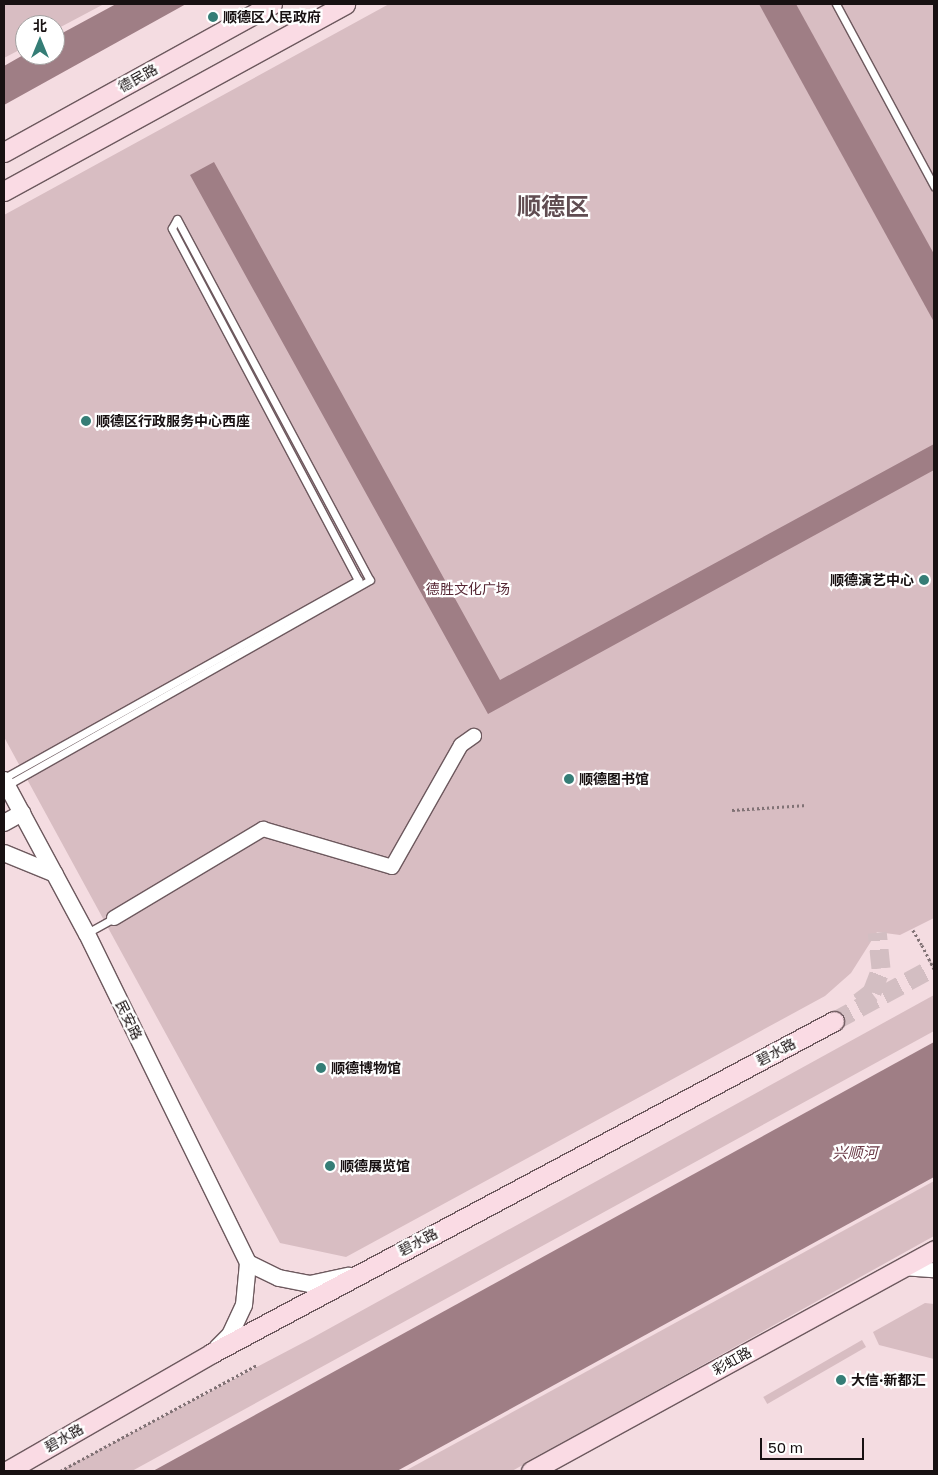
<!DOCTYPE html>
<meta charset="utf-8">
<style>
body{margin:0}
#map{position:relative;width:938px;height:1475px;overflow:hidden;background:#f4dce1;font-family:"Golos Text","Noto Sans SC",sans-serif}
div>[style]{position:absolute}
.green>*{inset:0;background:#d8bdc2;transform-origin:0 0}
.water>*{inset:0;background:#9f7e85}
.secondary-tunnel>*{height:19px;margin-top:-9.5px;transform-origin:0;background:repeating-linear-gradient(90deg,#d3bec2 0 19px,transparent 0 28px)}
.path>*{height:2.5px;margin-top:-1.25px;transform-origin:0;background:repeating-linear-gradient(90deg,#817275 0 2.5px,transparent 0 5px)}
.roads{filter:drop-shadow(1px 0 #6d595e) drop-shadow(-1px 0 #6d595e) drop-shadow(0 1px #6d595e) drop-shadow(0 -1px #6d595e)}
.service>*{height:7px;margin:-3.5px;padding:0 3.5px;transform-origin:3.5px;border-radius:3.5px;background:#fff}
.minor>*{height:14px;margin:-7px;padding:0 7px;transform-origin:7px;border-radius:7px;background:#fff}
.tertiary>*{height:16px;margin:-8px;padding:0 8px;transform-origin:8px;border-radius:8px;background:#fff}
.secondary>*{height:19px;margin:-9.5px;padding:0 9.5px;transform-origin:9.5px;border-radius:9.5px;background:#fadbe4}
.path-bridge>*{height:2.5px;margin-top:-1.25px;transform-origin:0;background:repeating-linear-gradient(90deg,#817275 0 2.5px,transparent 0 5px)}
.dots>*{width:14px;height:14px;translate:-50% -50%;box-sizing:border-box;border:2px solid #fff;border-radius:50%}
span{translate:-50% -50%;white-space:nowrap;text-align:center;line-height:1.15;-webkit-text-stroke:4.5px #fff;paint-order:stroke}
.poi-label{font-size:14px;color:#181112;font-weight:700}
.left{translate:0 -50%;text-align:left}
.right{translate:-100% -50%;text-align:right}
.street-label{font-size:14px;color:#181112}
.park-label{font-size:14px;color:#552633}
.water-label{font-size:15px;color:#6b3946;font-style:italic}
.town-label{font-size:24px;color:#614d52;font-weight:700}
.frame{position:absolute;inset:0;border:5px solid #181112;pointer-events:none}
.north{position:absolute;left:15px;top:15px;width:50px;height:50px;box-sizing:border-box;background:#fff;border:1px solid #a3a0a0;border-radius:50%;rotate:0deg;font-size:14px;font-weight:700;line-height:20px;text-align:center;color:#181112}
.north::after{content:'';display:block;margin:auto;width:18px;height:22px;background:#357d76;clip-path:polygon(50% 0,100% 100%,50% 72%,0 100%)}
.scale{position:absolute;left:760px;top:1438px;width:104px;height:22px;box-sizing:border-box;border:2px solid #181112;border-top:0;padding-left:6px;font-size:15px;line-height:18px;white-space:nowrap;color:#181112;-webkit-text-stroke:4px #fff;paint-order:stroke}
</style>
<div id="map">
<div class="green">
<i style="clip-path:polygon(4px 4px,104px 4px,55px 30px,55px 25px,25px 25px,25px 47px,4px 58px)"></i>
<i style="clip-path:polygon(389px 4px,934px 4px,934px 918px,900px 935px,877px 932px,851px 973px,825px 996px,346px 1257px,280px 1243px,4px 737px,4px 215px)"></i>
<i style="clip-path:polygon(934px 995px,934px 1031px,132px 1471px,60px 1471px,312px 1338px)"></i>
<i style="clip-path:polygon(934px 1181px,934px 1236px,512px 1471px,405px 1471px)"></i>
<i style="clip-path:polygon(925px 1303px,934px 1304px,934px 1359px,879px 1345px,873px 1332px)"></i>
<i style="left:862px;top:1340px;width:8px;height:114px;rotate:60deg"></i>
</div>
<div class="water">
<i style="clip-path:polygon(116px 4px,186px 4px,4px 105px,4px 66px,25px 54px,55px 55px,55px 37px)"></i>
<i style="clip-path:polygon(759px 4px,796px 4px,934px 254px,934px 322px)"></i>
<i style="clip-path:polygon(214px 162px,500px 680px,934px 444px,934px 470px,488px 714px,190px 175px)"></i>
<i style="clip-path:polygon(934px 1042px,934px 1177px,397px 1471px,153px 1471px)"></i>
</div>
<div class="secondary-tunnel">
<i style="left:859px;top:1002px;width:16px;rotate:-38deg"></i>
<i style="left:872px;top:992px;width:26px;rotate:-69deg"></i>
<i style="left:881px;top:968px;width:36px;rotate:-96deg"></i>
<i style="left:834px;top:1021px;width:114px;rotate:-28.4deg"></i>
</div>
<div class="path">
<i style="left:732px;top:810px;width:75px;rotate:-3.8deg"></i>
<i style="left:913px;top:930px;width:17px;rotate:59deg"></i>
<i style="left:60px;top:1471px;width:224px;rotate:-28.3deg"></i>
</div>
<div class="roads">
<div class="service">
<i style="left:836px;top:4px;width:207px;rotate:61.7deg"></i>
<i style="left:4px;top:778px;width:406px;rotate:-29.2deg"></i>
<i style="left:358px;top:580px;width:398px;rotate:-117.9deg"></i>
<i style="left:172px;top:228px;width:10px;rotate:-61deg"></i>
<i style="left:177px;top:219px;width:409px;rotate:61.9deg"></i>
<i style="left:370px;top:580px;width:417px;rotate:150.5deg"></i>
<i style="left:87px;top:933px;width:31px;rotate:-29deg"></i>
</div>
<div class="minor">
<i style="left:114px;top:918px;width:174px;rotate:-30.9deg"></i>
<i style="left:263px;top:829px;width:134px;rotate:16.4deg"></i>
<i style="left:392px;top:867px;width:140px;rotate:-60.5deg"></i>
<i style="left:461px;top:745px;width:16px;rotate:-35deg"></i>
<i style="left:902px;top:1268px;width:32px;rotate:4deg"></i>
</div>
<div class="tertiary">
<i style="left:4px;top:780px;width:175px;rotate:61.7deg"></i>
<i style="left:87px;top:934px;width:366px;rotate:63.9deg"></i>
<i style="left:248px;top:1263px;width:42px;rotate:95.4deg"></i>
<i style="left:244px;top:1305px;width:33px;rotate:115deg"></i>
<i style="left:230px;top:1335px;width:18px;rotate:135deg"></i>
<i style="left:4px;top:823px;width:21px;rotate:-29deg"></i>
<i style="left:4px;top:853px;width:55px;rotate:22.4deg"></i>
<i style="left:248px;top:1263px;width:34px;rotate:26deg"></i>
<i style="left:279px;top:1278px;width:32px;rotate:11deg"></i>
<i style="left:310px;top:1284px;width:40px;rotate:-12deg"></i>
</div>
<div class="secondary">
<i style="left:4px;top:152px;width:306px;rotate:-28.9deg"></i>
<i style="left:4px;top:191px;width:389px;rotate:-28.7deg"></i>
<i style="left:7px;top:1471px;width:237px;rotate:-29.9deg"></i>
<i style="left:212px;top:1353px;width:705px;rotate:-28.09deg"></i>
<i style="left:531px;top:1471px;width:460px;rotate:-28.7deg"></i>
</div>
</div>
<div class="path-bridge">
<i style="left:922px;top:945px;width:27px;rotate:63deg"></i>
</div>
<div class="dots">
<i style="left:213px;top:17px;background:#357d76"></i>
<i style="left:86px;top:421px;background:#357d76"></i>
<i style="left:924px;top:580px;background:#357d76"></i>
<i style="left:569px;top:779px;background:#357d76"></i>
<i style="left:321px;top:1068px;background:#357d76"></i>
<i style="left:330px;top:1166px;background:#357d76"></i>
<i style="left:841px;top:1380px;background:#357d76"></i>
</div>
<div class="poi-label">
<span class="left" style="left:223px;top:17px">顺德区人民政府</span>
<span class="left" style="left:96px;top:421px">顺德区行政服务中心西座</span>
<span class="right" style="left:914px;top:580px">顺德演艺中心</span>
<span class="left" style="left:579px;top:779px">顺德图书馆</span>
<span class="left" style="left:331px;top:1068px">顺德博物馆</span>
<span class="left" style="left:340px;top:1166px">顺德展览馆</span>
<span class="left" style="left:851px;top:1380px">大信·新都汇</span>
</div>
<div class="street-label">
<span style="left:138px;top:78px;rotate:-29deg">德民路</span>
<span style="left:129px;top:1020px;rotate:64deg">民安路</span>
<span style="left:776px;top:1052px;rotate:-28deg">碧水路</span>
<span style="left:418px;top:1242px;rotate:-28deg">碧水路</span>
<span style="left:732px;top:1361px;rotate:-29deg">彩虹路</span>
<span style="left:64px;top:1438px;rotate:-30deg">碧水路</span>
</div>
<div class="park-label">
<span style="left:468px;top:589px">德胜文化广场</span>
</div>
<div class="water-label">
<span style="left:855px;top:1153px">兴顺河</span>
</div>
<div class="town-label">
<span style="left:553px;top:206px">顺德区</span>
</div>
<div class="frame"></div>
<div class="north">北</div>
<div class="scale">50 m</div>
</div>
